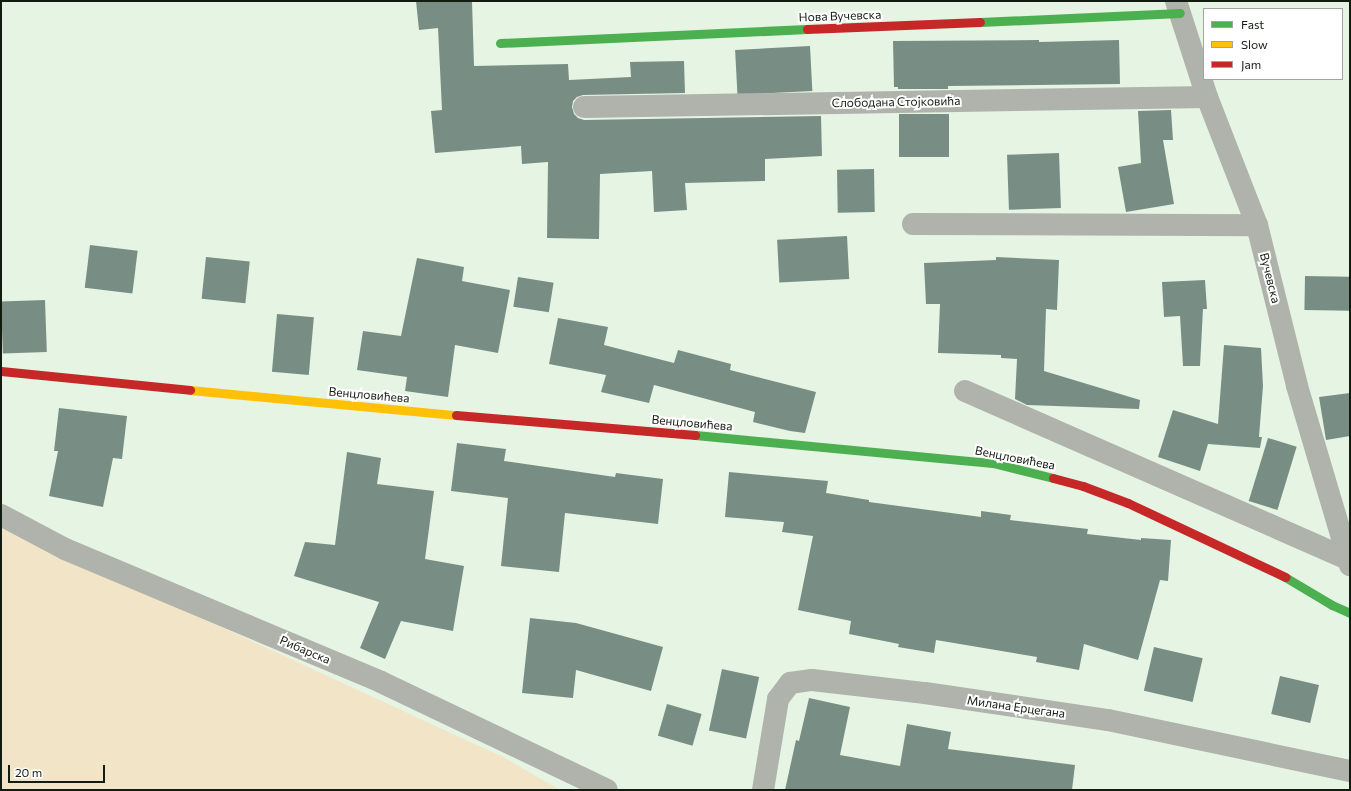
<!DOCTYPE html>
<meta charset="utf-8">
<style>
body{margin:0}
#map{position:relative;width:1351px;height:791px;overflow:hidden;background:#e6f4e4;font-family:Commissioner,sans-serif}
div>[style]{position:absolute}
.green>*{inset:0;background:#f2e5c7}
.building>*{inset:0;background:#788e84;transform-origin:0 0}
.street>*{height:22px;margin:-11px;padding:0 11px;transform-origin:11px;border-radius:11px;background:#b0b3ab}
.fast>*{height:9px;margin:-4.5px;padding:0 4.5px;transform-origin:4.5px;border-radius:4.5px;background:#4caf50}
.slow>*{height:9px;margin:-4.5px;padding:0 4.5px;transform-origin:4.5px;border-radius:4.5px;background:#ffc107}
.jam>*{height:9px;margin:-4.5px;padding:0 4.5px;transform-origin:4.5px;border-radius:4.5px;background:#c62828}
span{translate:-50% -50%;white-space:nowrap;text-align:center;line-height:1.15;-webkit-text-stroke:4px #fff;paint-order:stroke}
.street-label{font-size:12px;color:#131c11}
.frame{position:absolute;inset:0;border:2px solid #131c11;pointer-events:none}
.legend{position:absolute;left:1203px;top:8px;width:140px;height:72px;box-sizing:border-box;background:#fff;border:1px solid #a1a4a0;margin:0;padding:5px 7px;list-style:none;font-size:12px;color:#131c11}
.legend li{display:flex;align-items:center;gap:8px;height:20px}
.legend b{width:20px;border:1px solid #a1a4a0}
.scale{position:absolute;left:8px;top:765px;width:97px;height:18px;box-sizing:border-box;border:2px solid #131c11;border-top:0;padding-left:5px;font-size:12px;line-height:14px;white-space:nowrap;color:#131c11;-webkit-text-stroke:3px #fff;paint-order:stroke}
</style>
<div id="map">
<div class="green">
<i style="clip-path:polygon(1px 525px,505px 758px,560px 790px,1px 790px)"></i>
</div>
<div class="building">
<i style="clip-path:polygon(416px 1px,472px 1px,474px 66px,568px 64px,569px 80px,631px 77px,630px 62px,684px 61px,685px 93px,583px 95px,577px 97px,573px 101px,572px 107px,574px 114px,578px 118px,584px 120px,821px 116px,822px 156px,765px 159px,765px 181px,685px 183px,687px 210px,654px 212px,652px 171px,600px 174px,599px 239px,547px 238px,548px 162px,522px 164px,521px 146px,435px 153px,431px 111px,442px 110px,438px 28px,419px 30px)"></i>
<i style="clip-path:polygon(1039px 40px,1039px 42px,1119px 40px,1120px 84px,948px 86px,948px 89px,898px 89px,898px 87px,894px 87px,893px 41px)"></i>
<i style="left:810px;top:46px;width:45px;height:75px;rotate:87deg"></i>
<i style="clip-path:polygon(1171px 110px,1173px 140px,1163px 140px,1174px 204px,1126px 212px,1118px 167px,1141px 163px,1138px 111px)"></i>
<i style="left:899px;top:114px;width:50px;height:43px"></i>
<i style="left:1059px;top:153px;width:55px;height:52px;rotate:88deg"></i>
<i style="left:874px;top:169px;width:43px;height:37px;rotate:89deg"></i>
<i style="left:847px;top:236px;width:43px;height:70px;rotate:87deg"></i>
<i style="left:90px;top:245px;width:48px;height:43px;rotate:7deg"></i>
<i style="left:206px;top:257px;width:44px;height:42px;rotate:6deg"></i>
<i style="clip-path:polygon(996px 257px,1059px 260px,1057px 310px,1046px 309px,1044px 371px,1140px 400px,1139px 409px,1027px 405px,1015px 399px,1017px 359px,1001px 358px,1001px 355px,938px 353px,940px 304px,926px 304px,924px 263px,996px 260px)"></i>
<i style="clip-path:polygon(417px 258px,464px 267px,462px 281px,510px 290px,498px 353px,455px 345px,448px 397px,405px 391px,407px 377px,357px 370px,363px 331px,401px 336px)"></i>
<i style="left:1305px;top:276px;width:45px;height:34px;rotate:1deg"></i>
<i style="left:518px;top:277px;width:36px;height:30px;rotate:9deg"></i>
<i style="clip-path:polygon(1205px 280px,1207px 309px,1203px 309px,1200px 366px,1183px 366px,1180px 316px,1164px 317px,1162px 282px)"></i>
<i style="left:45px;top:300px;width:52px;height:44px;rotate:88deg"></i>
<i style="left:277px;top:314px;width:37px;height:58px;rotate:5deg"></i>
<i style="clip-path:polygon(558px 318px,608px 327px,604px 345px,674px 363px,678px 350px,731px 364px,730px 370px,816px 392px,805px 433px,790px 431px,753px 422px,755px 412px,654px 385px,649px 403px,601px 392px,606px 375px,549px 364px)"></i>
<i style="clip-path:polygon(1224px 345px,1261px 348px,1263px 386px,1259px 437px,1262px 437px,1260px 448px,1208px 444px,1200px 471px,1158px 457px,1173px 410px,1218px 424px)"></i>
<i style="clip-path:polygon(1350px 393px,1350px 436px,1326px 440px,1319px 397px)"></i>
<i style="clip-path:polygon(59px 408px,127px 416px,122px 459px,113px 458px,103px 507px,49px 496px,58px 451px,54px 451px)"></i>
<i style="left:1268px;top:438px;width:30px;height:66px;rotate:17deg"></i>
<i style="clip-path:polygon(457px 443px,506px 449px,504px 461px,615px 477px,616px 473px,663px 479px,658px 524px,565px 513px,559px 572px,501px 566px,508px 498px,451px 491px)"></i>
<i style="clip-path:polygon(347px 452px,381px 458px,377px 484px,434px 491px,425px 559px,464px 566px,453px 631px,401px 621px,385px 659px,360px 648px,379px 602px,294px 576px,305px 542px,335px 545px)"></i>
<i style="clip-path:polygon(729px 472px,828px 481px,826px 493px,869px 500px,869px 502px,981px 517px,981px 511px,1011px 515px,1010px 520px,1088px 529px,1087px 534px,1141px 540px,1141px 538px,1171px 540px,1168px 581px,1160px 580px,1138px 660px,1084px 644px,1079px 670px,1036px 662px,1037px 657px,936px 640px,934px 653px,898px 647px,899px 644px,849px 634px,851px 621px,798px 610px,813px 536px,782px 532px,784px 522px,725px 517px)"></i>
<i style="clip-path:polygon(530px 618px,576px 623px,663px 647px,651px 691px,576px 670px,573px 698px,522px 693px)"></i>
<i style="left:1154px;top:647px;width:50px;height:45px;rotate:13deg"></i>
<i style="left:722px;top:669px;width:38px;height:63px;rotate:12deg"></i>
<i style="left:1280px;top:676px;width:40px;height:39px;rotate:13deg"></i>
<i style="clip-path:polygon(809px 698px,850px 707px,840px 755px,900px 766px,907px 724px,951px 732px,948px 749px,1075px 765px,1072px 790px,785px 790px,796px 740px,799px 741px)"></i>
<i style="left:667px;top:704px;width:36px;height:33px;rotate:16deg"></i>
</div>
<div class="street">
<i style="left:1176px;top:1px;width:101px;rotate:72.1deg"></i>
<i style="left:1207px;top:97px;width:137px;rotate:68.7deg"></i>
<i style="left:1257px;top:225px;width:166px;rotate:76deg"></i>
<i style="left:1297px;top:386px;width:187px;rotate:73.5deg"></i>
<i style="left:584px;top:107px;width:623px;rotate:-0.92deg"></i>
<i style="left:913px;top:224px;width:344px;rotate:0.2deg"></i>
<i style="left:965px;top:391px;width:420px;rotate:23.7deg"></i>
<i style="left:1px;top:515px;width:72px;rotate:28deg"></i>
<i style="left:65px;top:549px;width:343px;rotate:22.8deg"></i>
<i style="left:381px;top:682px;width:250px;rotate:25.5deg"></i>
<i style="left:763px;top:790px;width:92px;rotate:-80.6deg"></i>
<i style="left:778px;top:699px;width:20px;rotate:-53deg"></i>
<i style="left:790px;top:683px;width:22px;rotate:-8deg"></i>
<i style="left:812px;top:680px;width:114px;rotate:6.6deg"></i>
<i style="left:925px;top:693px;width:185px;rotate:8.4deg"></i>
<i style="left:1108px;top:720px;width:247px;rotate:11.9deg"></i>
</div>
<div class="fast">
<i style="left:980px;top:22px;width:200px;rotate:-2.6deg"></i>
<i style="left:500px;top:43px;width:307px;rotate:-2.6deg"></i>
<i style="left:695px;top:435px;width:299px;rotate:5.4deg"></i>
<i style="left:993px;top:463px;width:62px;rotate:14deg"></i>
<i style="left:1285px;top:577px;width:55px;rotate:30.8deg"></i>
<i style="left:1332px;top:605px;width:20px;rotate:24deg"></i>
</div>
<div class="slow">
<i style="left:190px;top:390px;width:267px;rotate:5.4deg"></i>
</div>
<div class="jam">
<i style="left:807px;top:29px;width:173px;rotate:-2.3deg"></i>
<i style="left:1px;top:371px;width:190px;rotate:5.7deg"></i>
<i style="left:456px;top:415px;width:240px;rotate:4.8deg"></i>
<i style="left:1053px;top:478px;width:31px;rotate:15deg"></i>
<i style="left:1083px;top:486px;width:48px;rotate:20.7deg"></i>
<i style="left:1128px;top:503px;width:174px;rotate:25.2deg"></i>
</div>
<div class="street-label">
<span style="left:840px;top:16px;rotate:-2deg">Нова Вучевска</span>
<span style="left:896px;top:102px;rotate:-1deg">Слободана Стојковића</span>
<span style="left:1270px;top:278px;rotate:76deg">Вучевска</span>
<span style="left:369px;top:395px;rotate:5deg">Венцловићева</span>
<span style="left:692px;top:423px;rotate:5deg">Венцловићева</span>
<span style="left:1015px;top:458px;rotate:11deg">Венцловићева</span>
<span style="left:305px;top:650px;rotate:23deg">Рибарска</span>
<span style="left:1016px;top:707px;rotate:8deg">Милана Ерцегана</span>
</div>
<div class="frame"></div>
<ul class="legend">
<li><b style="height:5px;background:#4caf50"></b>Fast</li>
<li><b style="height:5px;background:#ffc107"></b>Slow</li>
<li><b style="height:5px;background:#c62828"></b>Jam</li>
</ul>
<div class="scale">20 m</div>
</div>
